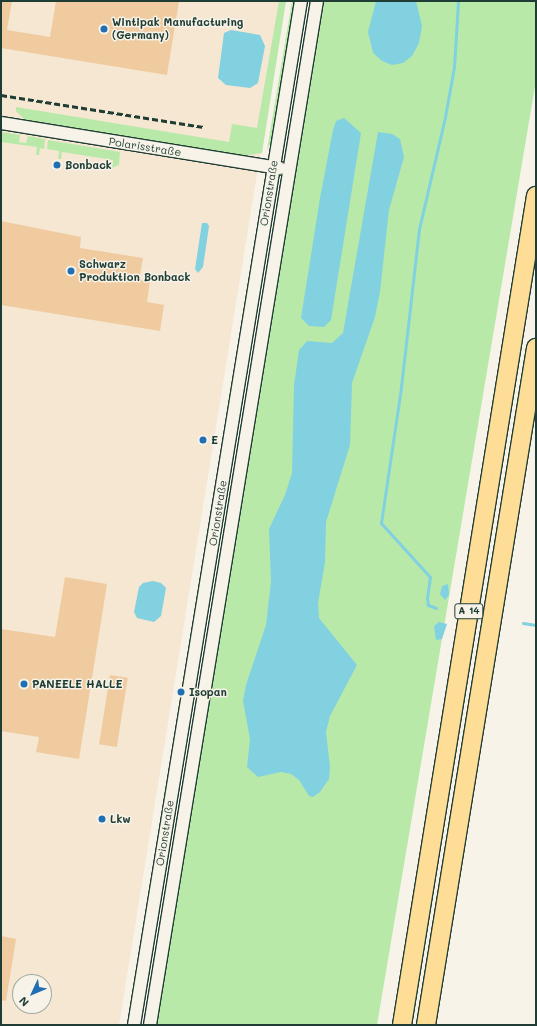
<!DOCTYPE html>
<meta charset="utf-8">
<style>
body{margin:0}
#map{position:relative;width:537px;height:1026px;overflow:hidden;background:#f7f3e8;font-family:Mali,sans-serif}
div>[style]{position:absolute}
.built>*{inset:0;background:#f5e7d2}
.green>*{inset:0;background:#b8e9a9}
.water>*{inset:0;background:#82d1e0}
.stream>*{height:3px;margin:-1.5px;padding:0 1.5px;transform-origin:1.5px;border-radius:1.5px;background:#82d1e0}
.building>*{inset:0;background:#efcb9f;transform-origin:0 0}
.roads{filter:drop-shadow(1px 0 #1f3d34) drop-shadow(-1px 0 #1f3d34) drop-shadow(0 1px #1f3d34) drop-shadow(0 -1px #1f3d34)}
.minor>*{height:12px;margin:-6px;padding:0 6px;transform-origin:6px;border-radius:6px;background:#f7f3e8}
.highway>*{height:18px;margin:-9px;padding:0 9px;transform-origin:9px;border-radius:9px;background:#fedd96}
.rail>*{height:3px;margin-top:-1.5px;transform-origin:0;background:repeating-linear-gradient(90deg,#1f3d34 0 6px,transparent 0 9px)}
.dots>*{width:11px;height:11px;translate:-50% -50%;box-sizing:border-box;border:2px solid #f7f3e8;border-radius:50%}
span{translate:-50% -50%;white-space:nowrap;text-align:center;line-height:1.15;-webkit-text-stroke:3px #f7f3e8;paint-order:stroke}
.shield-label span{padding:1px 3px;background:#f7f3e8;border:1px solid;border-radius:3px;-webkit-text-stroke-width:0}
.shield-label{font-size:10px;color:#1f3d34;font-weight:700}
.poi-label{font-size:11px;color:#1f3d34;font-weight:700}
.left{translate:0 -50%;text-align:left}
.street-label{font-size:11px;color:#1f3d34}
.frame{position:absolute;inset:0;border:2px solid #1f3d34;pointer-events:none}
.north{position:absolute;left:12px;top:974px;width:40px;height:40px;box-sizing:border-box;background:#f7f3e8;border:1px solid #a1aaa0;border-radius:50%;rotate:226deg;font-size:11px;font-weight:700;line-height:16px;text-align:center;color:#1f3d34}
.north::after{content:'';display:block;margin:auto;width:14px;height:18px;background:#1f6fb2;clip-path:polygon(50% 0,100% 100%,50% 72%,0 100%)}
</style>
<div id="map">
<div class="built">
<i style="clip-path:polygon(evenodd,1px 1px,285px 1px,119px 1025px,1px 1025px,1px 1px,20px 982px,44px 982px,44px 1006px,20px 1006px,20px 982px)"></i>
</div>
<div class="green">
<i style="clip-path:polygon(279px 1px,286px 1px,262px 153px,242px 156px,26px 121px,16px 111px,16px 107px,229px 142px,232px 124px,257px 128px)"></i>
<i style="clip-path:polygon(292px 1px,295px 1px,273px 138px,267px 150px)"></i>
<i style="clip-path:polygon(324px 1px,536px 1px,536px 80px,377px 1025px,156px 1025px)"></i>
<i style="clip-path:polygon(1px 132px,20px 135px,19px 142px,26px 143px,28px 136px,45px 139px,44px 149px,40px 148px,39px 155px,36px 155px,37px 147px,1px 142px)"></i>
<i style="clip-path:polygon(48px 140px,120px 152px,119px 165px,112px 168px,113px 160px,62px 152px,61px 159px,58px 159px,59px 151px,47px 149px)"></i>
</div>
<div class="water">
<i style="clip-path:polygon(376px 1px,416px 1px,422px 26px,419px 43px,412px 56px,403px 63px,392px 65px,382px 61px,373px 53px,368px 32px)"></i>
<i style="clip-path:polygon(231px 30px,260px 35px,265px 46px,258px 83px,250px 88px,226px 85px,218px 78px,224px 33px)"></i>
<i style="clip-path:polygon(344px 118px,361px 133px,331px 320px,324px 327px,309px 326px,301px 318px,320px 198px,333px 130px,336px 121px)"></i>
<i style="clip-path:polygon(378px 132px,392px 134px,400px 139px,404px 157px,389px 210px,380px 292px,375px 317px,352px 383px,350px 445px,326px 522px,325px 562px,318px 603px,319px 618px,357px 665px,330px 716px,326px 732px,330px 767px,329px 779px,320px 792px,313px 797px,309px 796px,299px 780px,291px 774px,281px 772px,258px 777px,247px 767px,250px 739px,243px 701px,246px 685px,266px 625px,271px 581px,269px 529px,285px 495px,292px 473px,294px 385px,299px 350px,307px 341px,332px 343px,343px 333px)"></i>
<i style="clip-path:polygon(202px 223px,207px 223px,209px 226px,203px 267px,198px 273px,195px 269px)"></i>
<i style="clip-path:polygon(153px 581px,161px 583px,166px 588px,161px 616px,154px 622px,137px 618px,134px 612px,139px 587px,143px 583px)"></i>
<i style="clip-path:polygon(448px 584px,449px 595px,445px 600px,440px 594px,442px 586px)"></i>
<i style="clip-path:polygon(439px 622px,447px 624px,442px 639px,436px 640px,434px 626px)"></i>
</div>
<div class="stream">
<i style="left:436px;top:608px;width:9px;rotate:-159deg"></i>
<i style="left:428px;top:605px;width:7px;rotate:-98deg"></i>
<i style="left:427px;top:598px;width:21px;rotate:-82deg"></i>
<i style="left:430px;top:577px;width:73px;rotate:-132.2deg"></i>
<i style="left:381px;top:523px;width:137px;rotate:-81.6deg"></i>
<i style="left:401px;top:387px;width:159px;rotate:-83.5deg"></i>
<i style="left:419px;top:229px;width:115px;rotate:-76.9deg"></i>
<i style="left:445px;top:117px;width:51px;rotate:-79.8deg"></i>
<i style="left:454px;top:67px;width:66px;rotate:-86.5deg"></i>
<i style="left:523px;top:623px;width:13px;rotate:9deg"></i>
</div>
<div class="building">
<i style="clip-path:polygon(1px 1px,12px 1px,7px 30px,50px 37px,56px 1px,179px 1px,167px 75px,1px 48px)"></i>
<i style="clip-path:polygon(1px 221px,81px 237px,80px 248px,143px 258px,139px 280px,150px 281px,147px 302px,164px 305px,160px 331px,1px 305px)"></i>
<i style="clip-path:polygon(65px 577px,107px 584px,79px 759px,36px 752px,39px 737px,1px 731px,1px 629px,55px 637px)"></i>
<i style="left:110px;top:675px;width:18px;height:70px;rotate:9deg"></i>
<i style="clip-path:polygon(1px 936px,16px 939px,6px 1001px,1px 1000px)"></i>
</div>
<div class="roads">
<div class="minor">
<i style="left:1px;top:123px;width:283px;rotate:9.2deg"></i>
<i style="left:134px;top:1025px;width:1038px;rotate:-80.74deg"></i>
<i style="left:150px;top:1025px;width:1038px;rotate:-80.74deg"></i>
</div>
<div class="highway">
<i style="left:402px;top:1025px;width:840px;rotate:-80.82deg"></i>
<i style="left:426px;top:1025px;width:686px;rotate:-80.77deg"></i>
</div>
</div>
<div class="rail">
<i style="left:1px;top:95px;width:205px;rotate:9deg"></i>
</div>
<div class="dots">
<i style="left:104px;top:29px;background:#1f6fb2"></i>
<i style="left:57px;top:165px;background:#1f6fb2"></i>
<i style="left:71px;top:271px;background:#1f6fb2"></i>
<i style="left:203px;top:440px;background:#1f6fb2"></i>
<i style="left:24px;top:684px;background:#1f6fb2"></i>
<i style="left:181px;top:692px;background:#1f6fb2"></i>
<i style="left:102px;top:819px;background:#1f6fb2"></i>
</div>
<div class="shield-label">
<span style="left:469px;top:611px">A 14</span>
</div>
<div class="poi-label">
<span class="left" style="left:112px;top:29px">Wintipak Manufacturing<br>(Germany)</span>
<span class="left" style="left:65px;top:165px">Bonback</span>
<span class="left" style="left:79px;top:271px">Schwarz<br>Produktion Bonback</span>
<span class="left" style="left:211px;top:440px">E</span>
<span class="left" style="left:32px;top:684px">PANEELE HALLE</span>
<span class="left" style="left:189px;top:692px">Isopan</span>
<span class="left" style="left:110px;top:819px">Lkw</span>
</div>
<div class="street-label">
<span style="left:145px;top:147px;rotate:9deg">Polarisstraße</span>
<span style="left:269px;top:193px;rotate:-81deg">Orionstraße</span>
<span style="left:218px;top:513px;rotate:-81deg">Orionstraße</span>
<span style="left:165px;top:833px;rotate:-81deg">Orionstraße</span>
</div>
<div class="frame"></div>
<div class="north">N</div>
</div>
